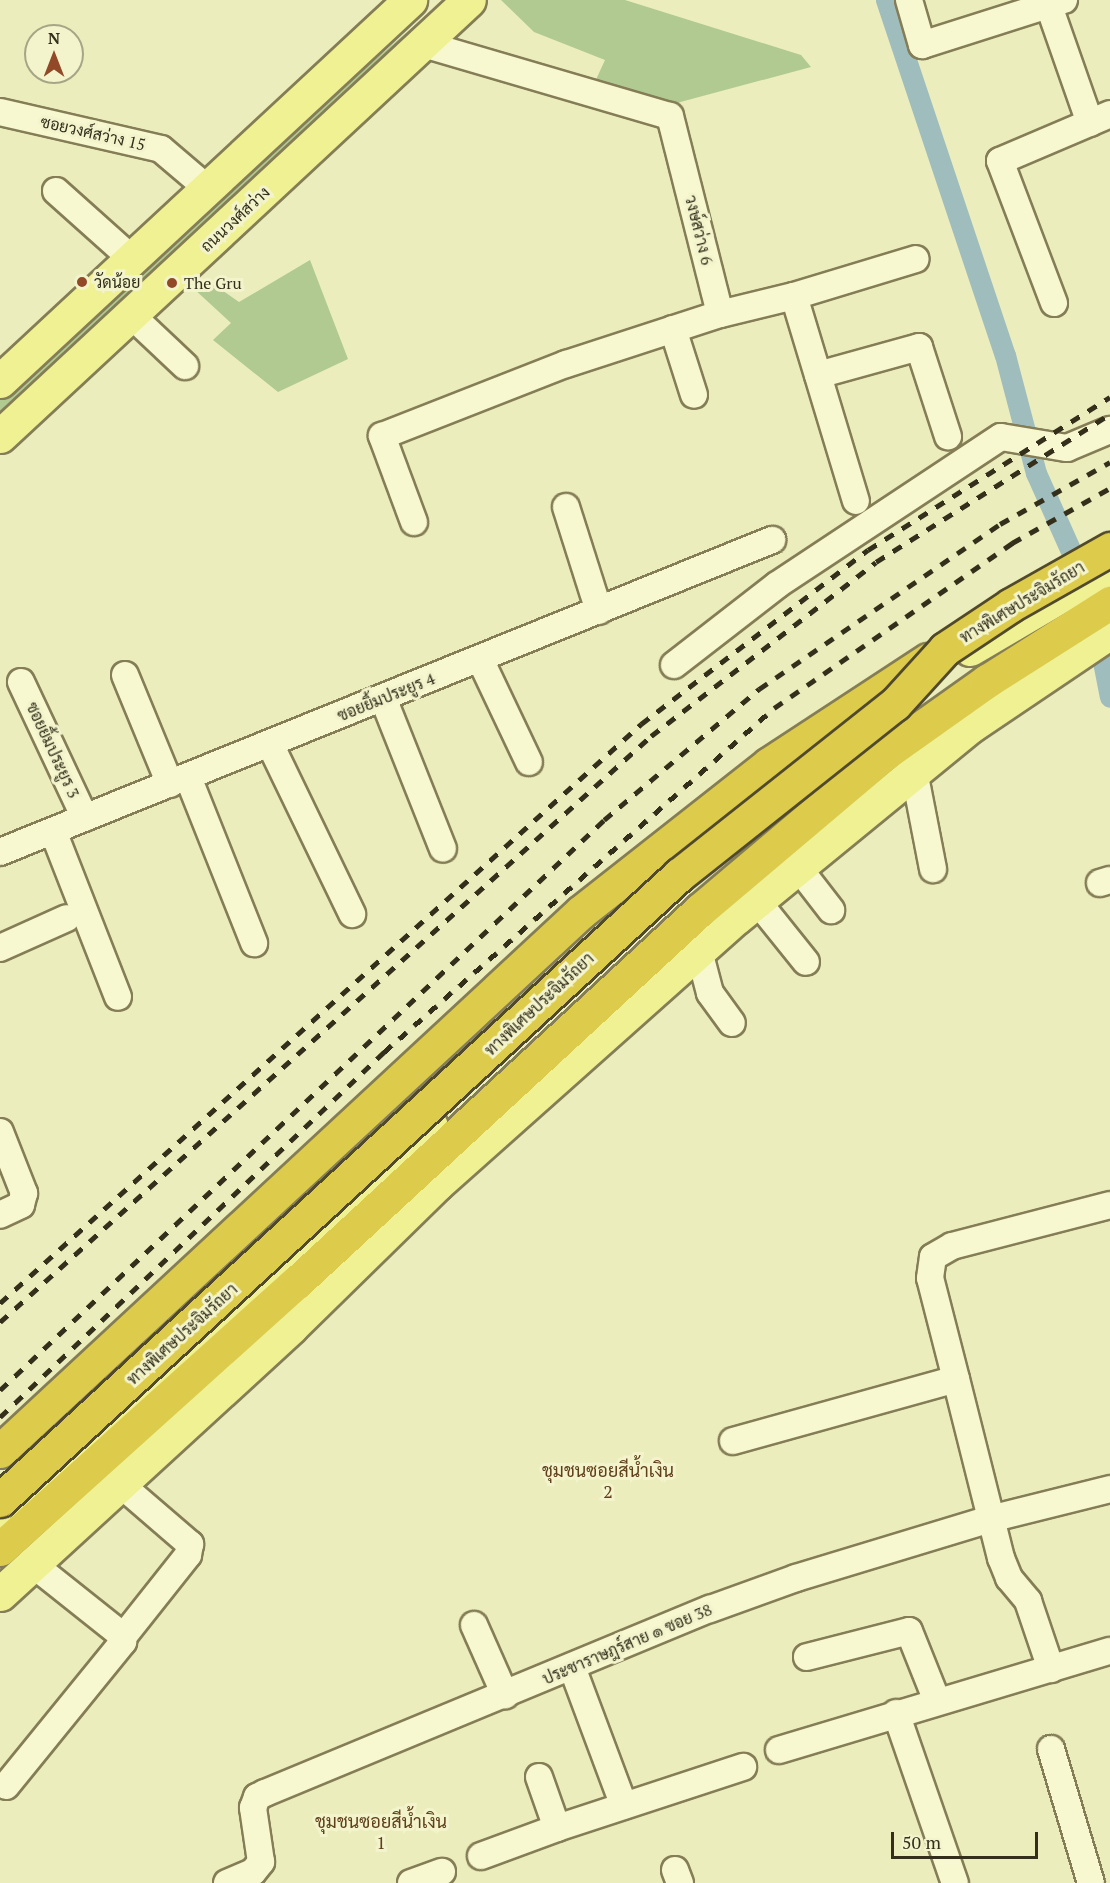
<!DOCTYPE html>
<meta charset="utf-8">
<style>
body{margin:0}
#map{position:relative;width:1110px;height:1883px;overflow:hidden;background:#ebedbd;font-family:"PT Serif",Sarabun,serif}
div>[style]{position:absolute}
.green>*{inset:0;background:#b1ca91}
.canal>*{height:21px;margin:-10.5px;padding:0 10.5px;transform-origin:10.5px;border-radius:10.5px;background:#a0bdbe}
.roads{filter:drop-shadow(2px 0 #847d56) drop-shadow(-2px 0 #847d56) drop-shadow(0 2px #847d56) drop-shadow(0 -2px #847d56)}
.minor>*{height:26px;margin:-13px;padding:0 13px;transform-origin:13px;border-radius:13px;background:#f7f8cf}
.major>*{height:33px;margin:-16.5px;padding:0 16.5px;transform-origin:16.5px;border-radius:16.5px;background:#eff193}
.highway>*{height:33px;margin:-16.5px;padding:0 16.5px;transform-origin:16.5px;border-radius:16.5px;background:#ddcc4c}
.rail>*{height:4.5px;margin-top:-2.25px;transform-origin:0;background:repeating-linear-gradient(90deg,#332f1b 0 10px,transparent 0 20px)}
.bridges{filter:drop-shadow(2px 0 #51492b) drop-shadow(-2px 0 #51492b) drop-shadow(0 2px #51492b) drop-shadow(0 -2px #51492b)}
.highway-bridge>*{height:33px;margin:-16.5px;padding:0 16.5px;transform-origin:16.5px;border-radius:16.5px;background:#ddcc4c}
.dots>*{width:16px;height:16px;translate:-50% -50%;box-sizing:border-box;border:3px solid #f3f4cc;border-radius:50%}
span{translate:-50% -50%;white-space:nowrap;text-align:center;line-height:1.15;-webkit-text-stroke:6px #f3f4cc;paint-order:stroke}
.street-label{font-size:16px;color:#332f1b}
.poi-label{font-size:16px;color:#332f1b}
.left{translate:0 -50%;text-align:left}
.neighbourhood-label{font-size:18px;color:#5f401b}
.north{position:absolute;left:24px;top:24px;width:60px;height:60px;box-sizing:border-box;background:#f3f4cc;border:2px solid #a6a585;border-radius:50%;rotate:0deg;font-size:16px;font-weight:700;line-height:24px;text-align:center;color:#332f1b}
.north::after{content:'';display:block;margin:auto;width:21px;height:27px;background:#924928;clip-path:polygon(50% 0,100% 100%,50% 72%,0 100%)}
.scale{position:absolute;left:891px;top:1832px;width:147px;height:27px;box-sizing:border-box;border:3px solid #332f1b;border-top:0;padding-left:8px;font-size:18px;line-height:21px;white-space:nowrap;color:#332f1b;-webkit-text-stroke:4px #f3f4cc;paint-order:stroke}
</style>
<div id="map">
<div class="green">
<i style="clip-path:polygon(444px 0,452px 0,0 420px,0 400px,326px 102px)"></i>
<i style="clip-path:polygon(501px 0,625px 0,801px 55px,811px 67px,673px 104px,594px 84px,605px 60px,534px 32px)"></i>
<i style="clip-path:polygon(310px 260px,348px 359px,278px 392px,213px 340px,231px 323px,193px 288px,206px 279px,239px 302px)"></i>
</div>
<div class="canal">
<i style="left:886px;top:0;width:374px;rotate:71.5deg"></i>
<i style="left:1005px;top:355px;width:122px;rotate:75.3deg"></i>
<i style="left:1036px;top:473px;width:115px;rotate:65.9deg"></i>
<i style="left:1097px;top:631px;width:67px;rotate:78.9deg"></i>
</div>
<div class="roads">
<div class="minor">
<i style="left:909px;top:0;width:47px;rotate:73.9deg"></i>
<i style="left:922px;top:45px;width:149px;rotate:-17.6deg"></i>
<i style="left:1049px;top:6px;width:124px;rotate:70.7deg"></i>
<i style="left:423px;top:44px;width:257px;rotate:16.3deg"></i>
<i style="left:670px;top:116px;width:204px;rotate:75.8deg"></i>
<i style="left:720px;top:314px;width:76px;rotate:-13.7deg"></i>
<i style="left:794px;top:296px;width:214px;rotate:73.2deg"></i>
<i style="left:0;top:112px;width:165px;rotate:12.9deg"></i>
<i style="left:161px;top:149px;width:62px;rotate:40.4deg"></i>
<i style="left:56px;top:191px;width:102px;rotate:41.8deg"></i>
<i style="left:794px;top:296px;width:127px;rotate:-16.9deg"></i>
<i style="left:1054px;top:303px;width:152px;rotate:-110.8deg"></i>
<i style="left:1000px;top:161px;width:120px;rotate:-23.1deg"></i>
<i style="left:132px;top:316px;width:73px;rotate:43.3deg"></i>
<i style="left:673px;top:329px;width:69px;rotate:72.3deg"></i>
<i style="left:818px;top:375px;width:105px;rotate:-15.5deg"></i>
<i style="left:919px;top:347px;width:94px;rotate:72deg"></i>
<i style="left:566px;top:507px;width:109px;rotate:72.4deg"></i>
<i style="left:414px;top:522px;width:92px;rotate:-110.4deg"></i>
<i style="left:382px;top:436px;width:198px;rotate:-21.4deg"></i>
<i style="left:566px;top:364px;width:162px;rotate:-18deg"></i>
<i style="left:480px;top:659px;width:114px;rotate:64.6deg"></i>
<i style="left:674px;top:665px;width:130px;rotate:-37.8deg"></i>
<i style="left:777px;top:585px;width:268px;rotate:-33.5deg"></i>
<i style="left:1001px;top:437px;width:67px;rotate:9.5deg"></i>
<i style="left:1067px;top:448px;width:47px;rotate:-22.7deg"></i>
<i style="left:125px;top:675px;width:118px;rotate:67.6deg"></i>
<i style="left:21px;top:682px;width:150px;rotate:64.8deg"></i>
<i style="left:383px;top:698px;width:162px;rotate:68.3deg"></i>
<i style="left:270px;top:744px;width:189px;rotate:64.2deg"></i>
<i style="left:914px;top:771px;width:100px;rotate:79deg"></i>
<i style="left:188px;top:777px;width:179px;rotate:68.3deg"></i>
<i style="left:53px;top:831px;width:178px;rotate:68.6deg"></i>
<i style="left:0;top:852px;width:833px;rotate:-22.01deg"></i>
<i style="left:797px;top:866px;width:56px;rotate:52.3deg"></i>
<i style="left:1100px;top:883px;width:10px;rotate:-17deg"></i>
<i style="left:757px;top:901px;width:78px;rotate:51.2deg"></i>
<i style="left:0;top:948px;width:73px;rotate:-24.1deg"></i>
<i style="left:699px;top:951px;width:43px;rotate:75.3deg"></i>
<i style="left:710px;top:993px;width:37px;rotate:54deg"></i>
<i style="left:0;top:1132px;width:66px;rotate:68.5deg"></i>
<i style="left:24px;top:1193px;width:12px;rotate:104deg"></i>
<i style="left:21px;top:1205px;width:23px;rotate:155deg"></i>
<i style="left:956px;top:1379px;width:185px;rotate:75.9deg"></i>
<i style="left:1001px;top:1558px;width:22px;rotate:68deg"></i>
<i style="left:1009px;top:1578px;width:30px;rotate:50deg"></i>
<i style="left:1028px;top:1601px;width:72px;rotate:71.3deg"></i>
<i style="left:733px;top:1441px;width:231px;rotate:-15.5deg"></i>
<i style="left:956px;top:1379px;width:104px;rotate:-104.4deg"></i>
<i style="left:930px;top:1278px;width:21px;rotate:-82deg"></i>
<i style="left:933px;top:1257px;width:22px;rotate:-30deg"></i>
<i style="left:952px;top:1246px;width:163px;rotate:-14.5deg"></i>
<i style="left:119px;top:1483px;width:94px;rotate:40.7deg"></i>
<i style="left:190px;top:1544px;width:11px;rotate:100deg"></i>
<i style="left:188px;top:1555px;width:105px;rotate:128.4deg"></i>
<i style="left:474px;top:1625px;width:77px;rotate:66.1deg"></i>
<i style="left:807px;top:1657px;width:105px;rotate:-14.3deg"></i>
<i style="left:909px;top:1631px;width:75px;rotate:68.2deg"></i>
<i style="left:572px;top:1667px;width:148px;rotate:69.5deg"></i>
<i style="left:896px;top:1713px;width:180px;rotate:70.9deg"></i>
<i style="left:1051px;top:1749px;width:140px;rotate:73.4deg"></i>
<i style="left:779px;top:1750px;width:345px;rotate:-16.7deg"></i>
<i style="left:539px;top:1777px;width:54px;rotate:70.6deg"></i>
<i style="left:557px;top:1828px;width:196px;rotate:-18.2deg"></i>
<i style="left:6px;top:1786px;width:186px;rotate:-50.9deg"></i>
<i style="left:123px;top:1642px;width:11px;rotate:-117deg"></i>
<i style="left:118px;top:1632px;width:112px;rotate:-141.5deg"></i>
<i style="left:481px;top:1856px;width:81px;rotate:-20.2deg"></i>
<i style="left:675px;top:1870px;width:14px;rotate:69deg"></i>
<i style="left:227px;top:1883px;width:28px;rotate:-23deg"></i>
<i style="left:253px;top:1872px;width:13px;rotate:-51deg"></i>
<i style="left:261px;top:1862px;width:55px;rotate:-98.4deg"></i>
<i style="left:253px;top:1808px;width:12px;rotate:-70deg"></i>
<i style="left:257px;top:1797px;width:9px;rotate:-27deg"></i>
<i style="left:265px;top:1793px;width:482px;rotate:-22.5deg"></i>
<i style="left:710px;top:1609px;width:91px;rotate:-19.8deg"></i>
<i style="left:796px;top:1578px;width:203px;rotate:-16.9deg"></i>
<i style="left:990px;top:1519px;width:124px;rotate:-14deg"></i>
<i style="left:411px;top:1883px;width:33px;rotate:-20deg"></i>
</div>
<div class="major">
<i style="left:0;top:381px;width:560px;rotate:-42.9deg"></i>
<i style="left:0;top:436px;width:640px;rotate:-42.91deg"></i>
<i style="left:970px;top:649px;width:162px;rotate:-30.4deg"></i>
<i style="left:0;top:1527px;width:589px;rotate:-43.01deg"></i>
<i style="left:0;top:1594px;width:395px;rotate:-42.5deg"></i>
<i style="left:291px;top:1327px;width:204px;rotate:-44.4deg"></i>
<i style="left:437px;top:1184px;width:400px;rotate:-41.7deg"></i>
<i style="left:736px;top:918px;width:305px;rotate:-39.3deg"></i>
<i style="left:972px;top:725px;width:166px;rotate:-34deg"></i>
</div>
<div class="highway">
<i style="left:0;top:1451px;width:793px;rotate:-42.85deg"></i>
<i style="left:581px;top:912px;width:239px;rotate:-38.2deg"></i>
<i style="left:769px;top:764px;width:190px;rotate:-33.2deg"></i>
<i style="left:0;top:1549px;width:399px;rotate:-42deg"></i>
<i style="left:297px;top:1282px;width:548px;rotate:-42.71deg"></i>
<i style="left:700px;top:910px;width:245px;rotate:-40.2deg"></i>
<i style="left:887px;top:752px;width:123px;rotate:-35.4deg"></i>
<i style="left:987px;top:681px;width:146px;rotate:-32.4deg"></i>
</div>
</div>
<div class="rail">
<i style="left:0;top:1303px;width:864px;rotate:-42.09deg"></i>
<i style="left:641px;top:724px;width:286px;rotate:-37.5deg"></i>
<i style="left:868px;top:550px;width:286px;rotate:-32.3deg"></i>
<i style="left:0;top:1322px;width:876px;rotate:-41.99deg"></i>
<i style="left:651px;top:736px;width:284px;rotate:-37.7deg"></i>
<i style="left:876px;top:562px;width:277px;rotate:-32.3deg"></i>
<i style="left:0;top:1390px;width:830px;rotate:-43.34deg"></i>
<i style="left:604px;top:820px;width:203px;rotate:-40.2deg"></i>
<i style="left:759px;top:689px;width:292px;rotate:-34.4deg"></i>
<i style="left:1000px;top:524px;width:126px;rotate:-29.4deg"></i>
<i style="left:0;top:1417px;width:530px;rotate:-43.55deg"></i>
<i style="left:384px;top:1052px;width:520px;rotate:-41.41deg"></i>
<i style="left:774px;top:708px;width:290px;rotate:-34.7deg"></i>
<i style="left:1012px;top:543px;width:112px;rotate:-29.3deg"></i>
</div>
<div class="bridges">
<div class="highway-bridge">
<i style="left:0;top:1500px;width:923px;rotate:-42.63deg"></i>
<i style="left:679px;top:875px;width:275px;rotate:-38.4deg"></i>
<i style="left:895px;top:704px;width:74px;rotate:-47.7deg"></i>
<i style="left:945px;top:649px;width:79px;rotate:-33.7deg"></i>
<i style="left:1011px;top:605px;width:114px;rotate:-29.5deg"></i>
</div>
</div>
<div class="dots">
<i style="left:82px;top:282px;background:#924928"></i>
<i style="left:172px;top:283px;background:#924928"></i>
</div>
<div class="street-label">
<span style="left:93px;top:133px;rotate:13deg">ซอยวงศ์สว่าง 15</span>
<span style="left:235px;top:219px;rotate:-43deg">ถนนวงศ์สว่าง</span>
<span style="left:699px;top:230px;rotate:76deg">วงษ์สว่าง 6</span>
<span style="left:1022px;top:602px;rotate:-31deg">ทางพิเศษประจิมรัถยา</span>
<span style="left:386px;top:697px;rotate:-22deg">ซอยยิ้มประยูร 4</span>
<span style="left:53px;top:750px;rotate:65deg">ซอยยิ้มประยูร 3</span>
<span style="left:539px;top:1004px;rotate:-43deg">ทางพิเศษประจิมรัถยา</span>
<span style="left:182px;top:1334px;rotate:-42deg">ทางพิเศษประจิมรัถยา</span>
<span style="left:627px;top:1644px;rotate:-23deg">ประชาราษฎร์สาย ๑ ซอย 38</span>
</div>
<div class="poi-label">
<span class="left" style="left:94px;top:282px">วัดน้อย</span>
<span class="left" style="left:184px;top:283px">The Gru</span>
</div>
<div class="neighbourhood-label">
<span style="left:608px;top:1481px">ชุมชนซอยสีน้ำเงิน<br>2</span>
<span style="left:381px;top:1832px">ชุมชนซอยสีน้ำเงิน<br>1</span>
</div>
<div class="north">N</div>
<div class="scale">50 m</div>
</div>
